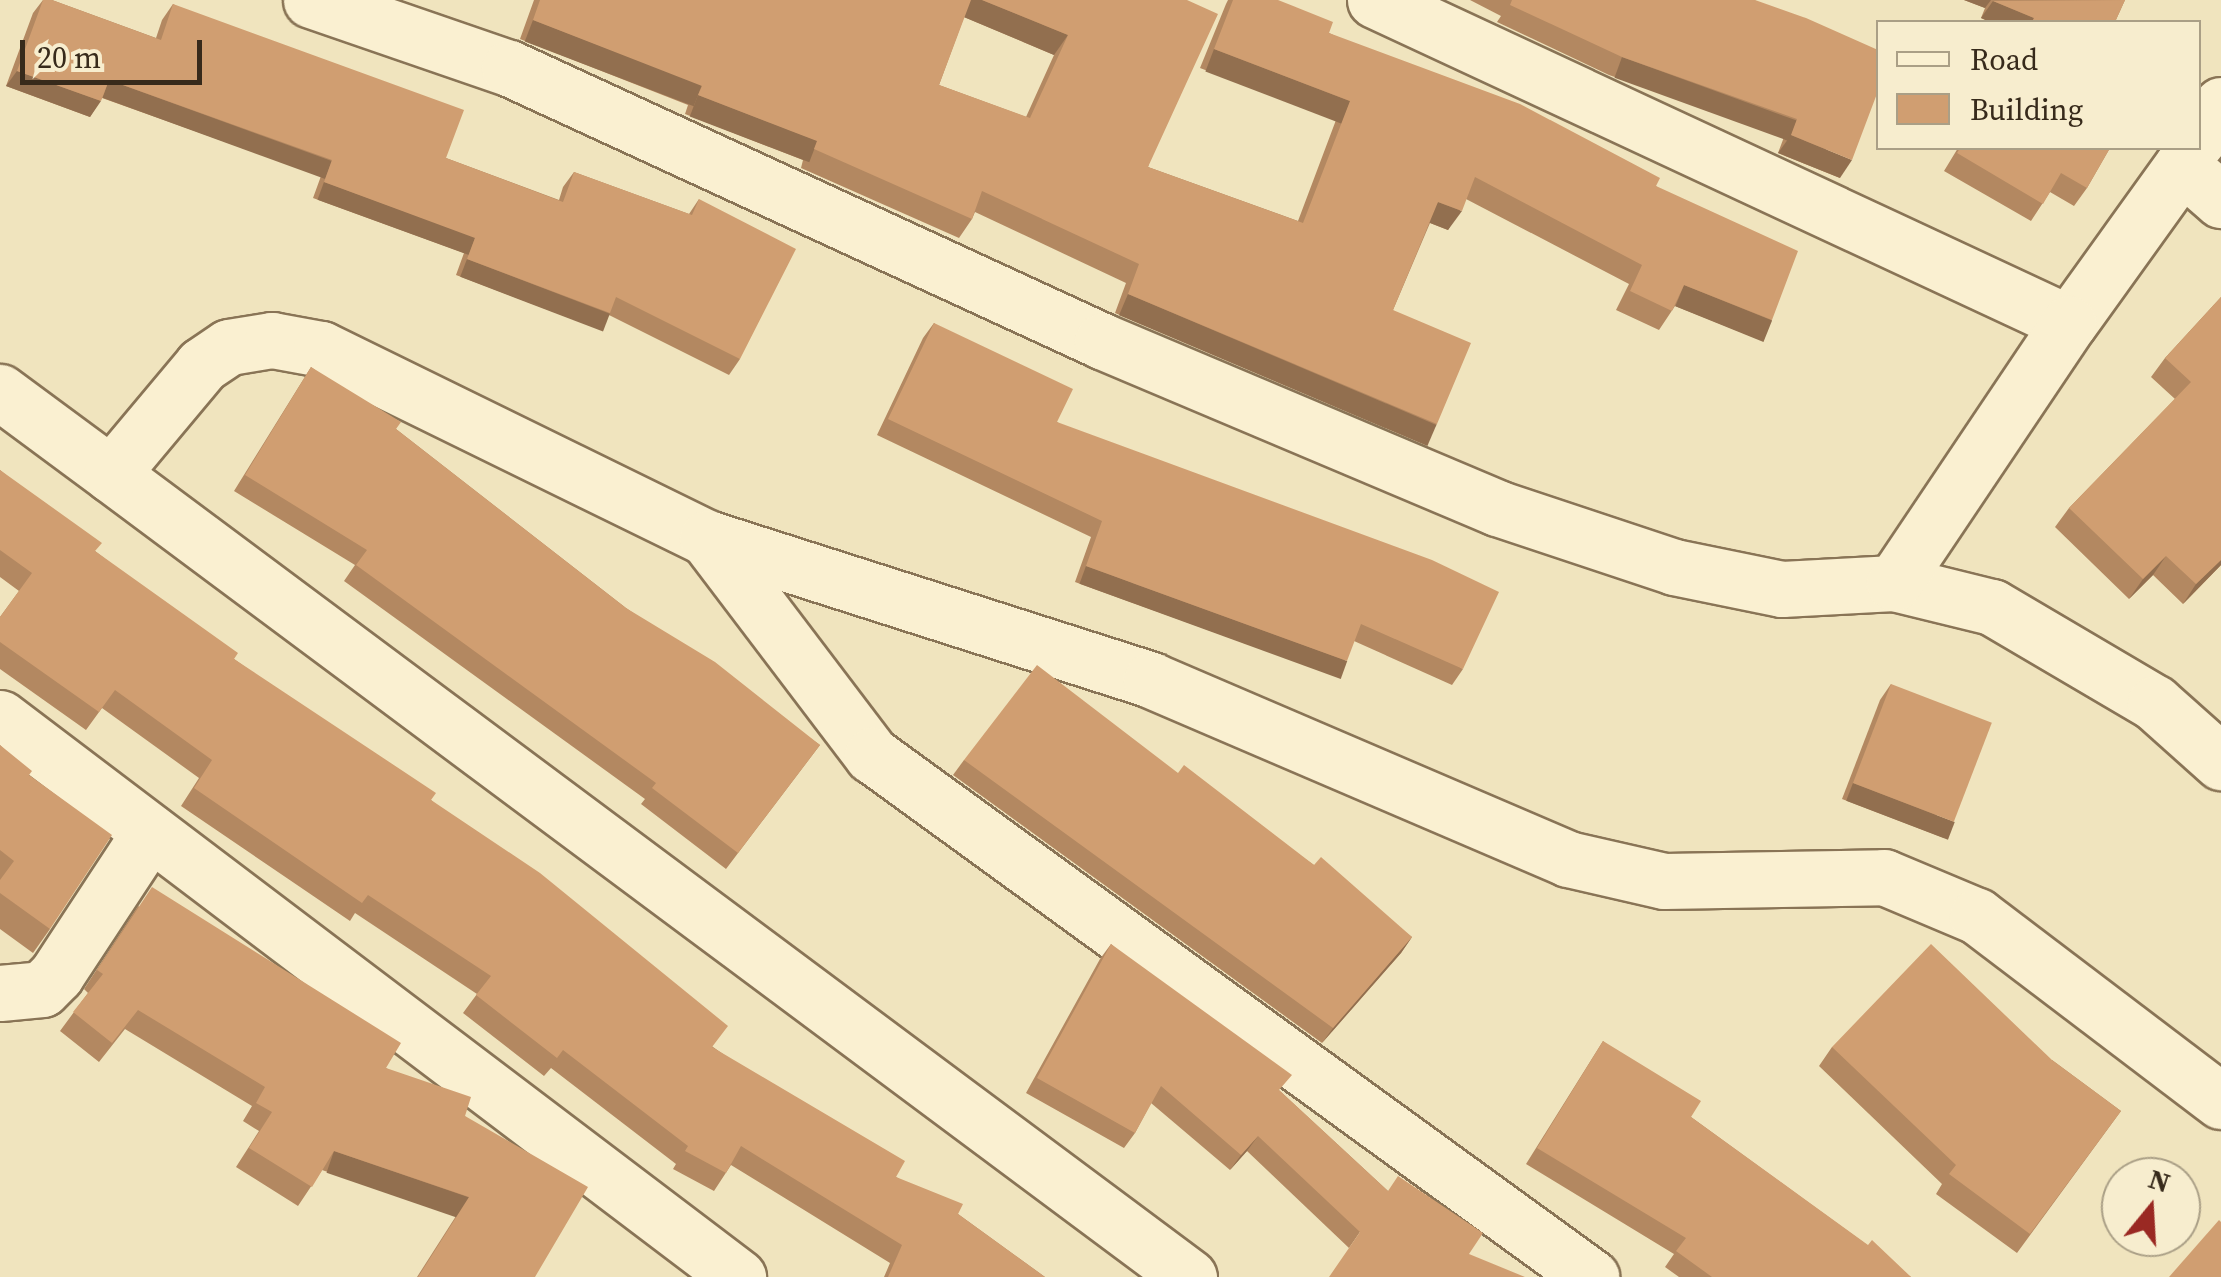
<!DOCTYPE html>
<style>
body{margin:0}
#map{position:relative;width:2221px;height:1277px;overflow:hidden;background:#f0e4be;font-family:"Source Serif 4",serif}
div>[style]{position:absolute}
.roads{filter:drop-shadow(2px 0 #897456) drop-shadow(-2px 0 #897456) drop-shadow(0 2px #897456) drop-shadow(0 -2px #897456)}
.minor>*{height:55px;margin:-27.5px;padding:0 27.5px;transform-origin:27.5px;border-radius:27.5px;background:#faf0d1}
.wall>*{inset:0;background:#b38861}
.shaded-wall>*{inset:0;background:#926f4f;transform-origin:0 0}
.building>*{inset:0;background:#d09e71;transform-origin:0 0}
span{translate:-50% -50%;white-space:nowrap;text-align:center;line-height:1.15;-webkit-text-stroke:8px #f7edce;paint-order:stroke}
.legend{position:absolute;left:1876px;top:20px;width:325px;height:130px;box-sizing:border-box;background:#f7edce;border:2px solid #aa9f86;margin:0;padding:12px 18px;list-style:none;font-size:30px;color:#372a1b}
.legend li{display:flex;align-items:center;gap:20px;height:50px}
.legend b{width:50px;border:2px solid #aa9f86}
.north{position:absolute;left:2101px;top:1157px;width:100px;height:100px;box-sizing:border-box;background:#f7edce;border:2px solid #aa9f86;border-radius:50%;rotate:18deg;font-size:28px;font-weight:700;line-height:40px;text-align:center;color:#372a1b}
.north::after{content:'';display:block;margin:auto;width:35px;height:45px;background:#9a2923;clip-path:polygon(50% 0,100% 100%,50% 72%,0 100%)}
.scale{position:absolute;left:20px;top:40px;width:182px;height:45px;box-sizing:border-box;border:5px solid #372a1b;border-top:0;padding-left:12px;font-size:30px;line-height:35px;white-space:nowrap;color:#372a1b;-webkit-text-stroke:8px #f7edce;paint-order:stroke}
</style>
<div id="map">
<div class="roads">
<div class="minor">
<i style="left:311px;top:0;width:209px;rotate:19deg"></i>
<i style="left:509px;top:68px;width:653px;rotate:24.72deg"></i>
<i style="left:1102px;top:341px;width:429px;rotate:22.9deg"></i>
<i style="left:1497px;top:508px;width:187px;rotate:18.4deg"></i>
<i style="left:1674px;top:567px;width:110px;rotate:11.5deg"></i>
<i style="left:1782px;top:589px;width:112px;rotate:-3.1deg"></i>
<i style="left:1894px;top:583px;width:101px;rotate:13.8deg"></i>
<i style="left:1992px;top:607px;width:189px;rotate:30.5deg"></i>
<i style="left:2155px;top:703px;width:89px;rotate:41.8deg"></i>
<i style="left:1375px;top:0;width:765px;rotate:24.96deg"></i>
<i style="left:2069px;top:323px;width:193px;rotate:-54.3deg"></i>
<i style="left:2182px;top:166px;width:52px;rotate:41.1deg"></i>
<i style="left:2198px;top:140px;width:42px;rotate:-56.7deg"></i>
<i style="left:0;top:392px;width:138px;rotate:36.5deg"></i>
<i style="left:707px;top:538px;width:273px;rotate:52.8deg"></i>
<i style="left:872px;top:755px;width:889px;rotate:35.98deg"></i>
<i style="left:1894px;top:583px;width:313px;rotate:-56.1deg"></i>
<i style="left:0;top:718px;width:926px;rotate:37.14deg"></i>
<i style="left:0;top:993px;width:42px;rotate:-5.4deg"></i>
<i style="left:42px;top:989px;width:20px;rotate:-45deg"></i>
<i style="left:56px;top:975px;width:171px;rotate:-56.7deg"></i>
<i style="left:1189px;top:1277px;width:1344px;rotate:-143.32deg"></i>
<i style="left:111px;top:474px;width:142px;rotate:-50.1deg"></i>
<i style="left:202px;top:365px;width:32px;rotate:-34deg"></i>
<i style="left:229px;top:347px;width:44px;rotate:-9.2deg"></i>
<i style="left:272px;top:340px;width:50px;rotate:10.4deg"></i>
<i style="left:321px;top:349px;width:430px;rotate:26.1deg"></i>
<i style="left:707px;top:538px;width:466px;rotate:17.7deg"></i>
<i style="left:1151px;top:680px;width:454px;rotate:23.2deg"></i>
<i style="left:1568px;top:859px;width:98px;rotate:12.9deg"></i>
<i style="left:1664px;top:881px;width:220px;rotate:-1deg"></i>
<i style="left:1884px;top:877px;width:101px;rotate:22.8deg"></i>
<i style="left:1977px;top:916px;width:306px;rotate:37.2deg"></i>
</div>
</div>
<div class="wall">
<i style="clip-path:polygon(43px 0,52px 0,156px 38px,162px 20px,173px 4px,446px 158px,559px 200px,563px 187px,574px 172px,689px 214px,699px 199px,740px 359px,729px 375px,609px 315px,599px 329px,456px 275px,464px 253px,313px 198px,321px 176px,102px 98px,90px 117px,6px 86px,33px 13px)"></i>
<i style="clip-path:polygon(evenodd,534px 0,1187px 0,1148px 167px,1298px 221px,1336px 120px,1200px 68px,1226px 4px,1228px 0,1233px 0,1329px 33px,1656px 186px,1772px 320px,1758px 339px,1675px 306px,1659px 330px,1616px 310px,1629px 284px,1466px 199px,1448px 230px,1430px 223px,1393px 310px,1437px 424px,1424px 443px,1115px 313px,1126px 283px,975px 212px,972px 219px,959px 238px,801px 168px,803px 160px,685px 114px,688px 105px,520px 39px,534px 0,964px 17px,1054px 55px,1026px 117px,939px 85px,964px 17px)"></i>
<i style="clip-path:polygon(1470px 0,1755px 0,1840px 178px,1778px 153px,1784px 137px,1609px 75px,1497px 22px,1501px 16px)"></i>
<i style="clip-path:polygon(1964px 0,2125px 0,2115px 22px,1990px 22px,1981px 18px,1985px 8px)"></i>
<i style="clip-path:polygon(1958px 148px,2110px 148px,2087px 188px,2074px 206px,2050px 192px,2031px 221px,1944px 171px)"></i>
<i style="clip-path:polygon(2221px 297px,2221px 565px,2183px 604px,2153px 575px,2129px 599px,2055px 527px,2069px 508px,2175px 399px,2151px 377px,2165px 358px)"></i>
<i style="clip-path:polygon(934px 323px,1057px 422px,1463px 669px,1452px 685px,1354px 641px,1336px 676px,1075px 582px,1091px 537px,877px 435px,923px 338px)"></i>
<i style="clip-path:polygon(311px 367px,396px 429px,626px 608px,820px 745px,726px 869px,641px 804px,645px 799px,344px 581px,355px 565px,234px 491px)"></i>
<i style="clip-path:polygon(0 470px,95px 551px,234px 659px,431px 800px,713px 1047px,896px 1177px,958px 1214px,1045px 1277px,884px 1277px,890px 1263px,731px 1165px,714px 1191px,673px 1169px,676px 1164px,551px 1068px,544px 1076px,463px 1013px,477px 994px,355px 913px,350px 921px,181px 806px,199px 778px,102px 708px,86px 730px,0 669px,0 617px,19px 591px,0 577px)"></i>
<i style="clip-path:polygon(1891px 684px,1944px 838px,1842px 799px,1880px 700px)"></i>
<i style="clip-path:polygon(0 745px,29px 776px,50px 929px,33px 953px,0 929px)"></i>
<i style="clip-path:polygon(964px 760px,1178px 773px,1314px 865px,1412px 937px,1401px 953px,1322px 1043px,953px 775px)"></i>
<i style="clip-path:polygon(138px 906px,386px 1068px,465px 1116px,535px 1277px,417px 1277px,456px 1216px,322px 1170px,298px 1206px,236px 1167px,259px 1131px,243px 1121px,252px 1106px,125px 1029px,99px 1062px,60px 1031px,88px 993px,84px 989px)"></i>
<i style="clip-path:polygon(1111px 944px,1281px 1092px,1388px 1191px,1349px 1248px,1247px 1151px,1230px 1170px,1151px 1103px,1135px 1133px,1124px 1148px,1026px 1093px,1100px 959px)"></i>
<i style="clip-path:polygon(1603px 1041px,1691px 1117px,1911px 1277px,1679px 1277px,1665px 1267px,1674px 1254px,1526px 1164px)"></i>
<i style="clip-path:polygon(1832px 1047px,2052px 1060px,2121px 1111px,2017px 1253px,1936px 1194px,1942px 1184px,1819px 1066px)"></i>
</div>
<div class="shaded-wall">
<i style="clip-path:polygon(970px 0,982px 0,1068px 35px,1054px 55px,959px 15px)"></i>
<i style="clip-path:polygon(1964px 0,1991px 0,1985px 8px)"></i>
<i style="clip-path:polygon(1993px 1px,2034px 18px,2032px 22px,1990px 22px,1981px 18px)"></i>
<i style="left:533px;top:20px;width:181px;height:23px;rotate:21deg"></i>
<i style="left:1214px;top:49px;width:146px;height:24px;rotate:21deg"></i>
<i style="left:1622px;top:57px;width:186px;height:22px;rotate:20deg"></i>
<i style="clip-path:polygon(17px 71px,101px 101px,90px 117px,6px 86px)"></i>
<i style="left:109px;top:80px;width:237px;height:19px;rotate:20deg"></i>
<i style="left:698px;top:95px;width:128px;height:23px;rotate:21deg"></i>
<i style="clip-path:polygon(1791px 135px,1852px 160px,1840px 178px,1778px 153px)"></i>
<i style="left:324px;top:182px;width:161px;height:19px;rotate:20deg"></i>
<i style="clip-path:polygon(1438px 202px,1462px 211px,1448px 230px,1425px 221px)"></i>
<i style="left:467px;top:259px;width:153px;height:19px;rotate:21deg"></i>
<i style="left:1684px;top:285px;width:95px;height:23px;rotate:22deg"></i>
<i style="left:1128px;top:294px;width:335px;height:23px;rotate:23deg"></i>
<i style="clip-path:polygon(2166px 556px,2153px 575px,2129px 599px,2143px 579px)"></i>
<i style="clip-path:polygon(2221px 560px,2221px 565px,2183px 604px,2196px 584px)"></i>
<i style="left:1086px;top:566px;width:278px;height:19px;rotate:20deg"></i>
<i style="left:1853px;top:783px;width:109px;height:19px;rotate:21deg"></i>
<i style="clip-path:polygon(1412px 937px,1401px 953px,1322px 1043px,1333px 1028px)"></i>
<i style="clip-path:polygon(1258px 1136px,1247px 1151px,1230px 1170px,1241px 1155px)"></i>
<i style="left:334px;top:1151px;width:143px;height:23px;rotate:19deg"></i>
</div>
<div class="building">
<i style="clip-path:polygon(43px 0,52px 0,161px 40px,173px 4px,464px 110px,446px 158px,563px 202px,574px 172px,692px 215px,699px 199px,796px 249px,740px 359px,616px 297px,610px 313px,467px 259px,475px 238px,324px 182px,332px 160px,109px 80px,101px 101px,17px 71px)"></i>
<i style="clip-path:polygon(540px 0,971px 0,939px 85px,1030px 118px,1068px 35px,982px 0,1187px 0,1218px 14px,1148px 167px,1303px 223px,1350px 101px,1214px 49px,1233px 0,1278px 0,1333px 22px,1329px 33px,1520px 104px,1660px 178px,1656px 186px,1798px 251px,1772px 320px,1684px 285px,1672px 311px,1630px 291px,1642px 265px,1475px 177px,1462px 211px,1438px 202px,1393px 310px,1471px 343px,1437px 424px,1128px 294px,1139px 264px,982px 191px,972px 219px,814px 149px,817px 141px,698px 95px,702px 86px,533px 20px)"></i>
<i style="clip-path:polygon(1512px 0,1755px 0,1806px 18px,1878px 50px,1878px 91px,1852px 160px,1791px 135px,1797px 119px,1622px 57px,1510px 5px)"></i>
<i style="clip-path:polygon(2125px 0,2115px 22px,2032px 22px,2034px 18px,1993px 1px)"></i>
<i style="clip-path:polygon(1960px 148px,2110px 148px,2087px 188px,2061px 173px,2043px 204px,1957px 153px)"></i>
<i style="clip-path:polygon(2221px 297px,2221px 560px,2196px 584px,2166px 556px,2143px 579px,2069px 508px,2191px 382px,2165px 358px)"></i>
<i style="clip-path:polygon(934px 323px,1073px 389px,1057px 422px,1432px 560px,1499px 592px,1463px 669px,1361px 624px,1347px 661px,1086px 566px,1102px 521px,888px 419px)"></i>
<i style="clip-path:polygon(311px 367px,401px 422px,396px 429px,626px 608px,715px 662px,820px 745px,738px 853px,652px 788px,656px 783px,356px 565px,367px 550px,245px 475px)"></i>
<i style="clip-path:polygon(0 470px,102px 543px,95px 551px,238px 653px,234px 659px,436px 793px,431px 800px,540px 873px,728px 1026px,712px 1047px,905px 1161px,896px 1177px,963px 1204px,958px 1214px,1045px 1277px,888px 1277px,902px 1245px,741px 1146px,726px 1173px,685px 1151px,688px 1146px,563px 1050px,557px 1058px,476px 995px,491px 976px,368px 895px,362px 903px,194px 788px,212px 760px,115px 690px,99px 712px,0 642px,0 617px,32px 573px,0 550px)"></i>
<i style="clip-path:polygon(1037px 665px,1178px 773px,1184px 765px,1314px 865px,1321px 857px,1412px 937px,1333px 1028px,964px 760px)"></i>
<i style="left:1891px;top:684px;width:108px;height:106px;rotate:21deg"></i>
<i style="clip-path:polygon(0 745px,32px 771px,29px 775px,112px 835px,50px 929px,0 893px,0 880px,14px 861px,0 850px)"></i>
<i style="clip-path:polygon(152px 887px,401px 1043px,386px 1068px,471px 1097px,465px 1116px,588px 1187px,535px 1277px,418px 1277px,469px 1197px,334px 1151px,312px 1187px,249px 1148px,272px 1112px,256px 1103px,265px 1087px,138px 1010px,112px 1043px,73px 1012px,103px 974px,97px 970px)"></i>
<i style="clip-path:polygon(1111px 944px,1292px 1075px,1279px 1090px,1388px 1191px,1398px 1176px,1483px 1233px,1469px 1254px,1525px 1277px,1329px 1277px,1360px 1232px,1258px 1136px,1241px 1155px,1161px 1086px,1135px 1133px,1037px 1078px)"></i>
<i style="clip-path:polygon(1931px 944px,2052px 1060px,2121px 1111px,2030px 1234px,1949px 1174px,1956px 1165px,1832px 1047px)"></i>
<i style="clip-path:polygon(1603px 1041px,1701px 1101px,1691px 1117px,1868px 1245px,1872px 1240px,1911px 1277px,1712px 1277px,1676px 1251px,1686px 1238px,1537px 1148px)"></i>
<i style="clip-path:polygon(2219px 1220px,2221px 1222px,2221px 1277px,2169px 1277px)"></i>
</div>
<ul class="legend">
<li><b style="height:12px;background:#faf0d1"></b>Road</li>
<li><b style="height:28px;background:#d09e71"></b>Building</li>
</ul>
<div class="north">N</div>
<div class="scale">20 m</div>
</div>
